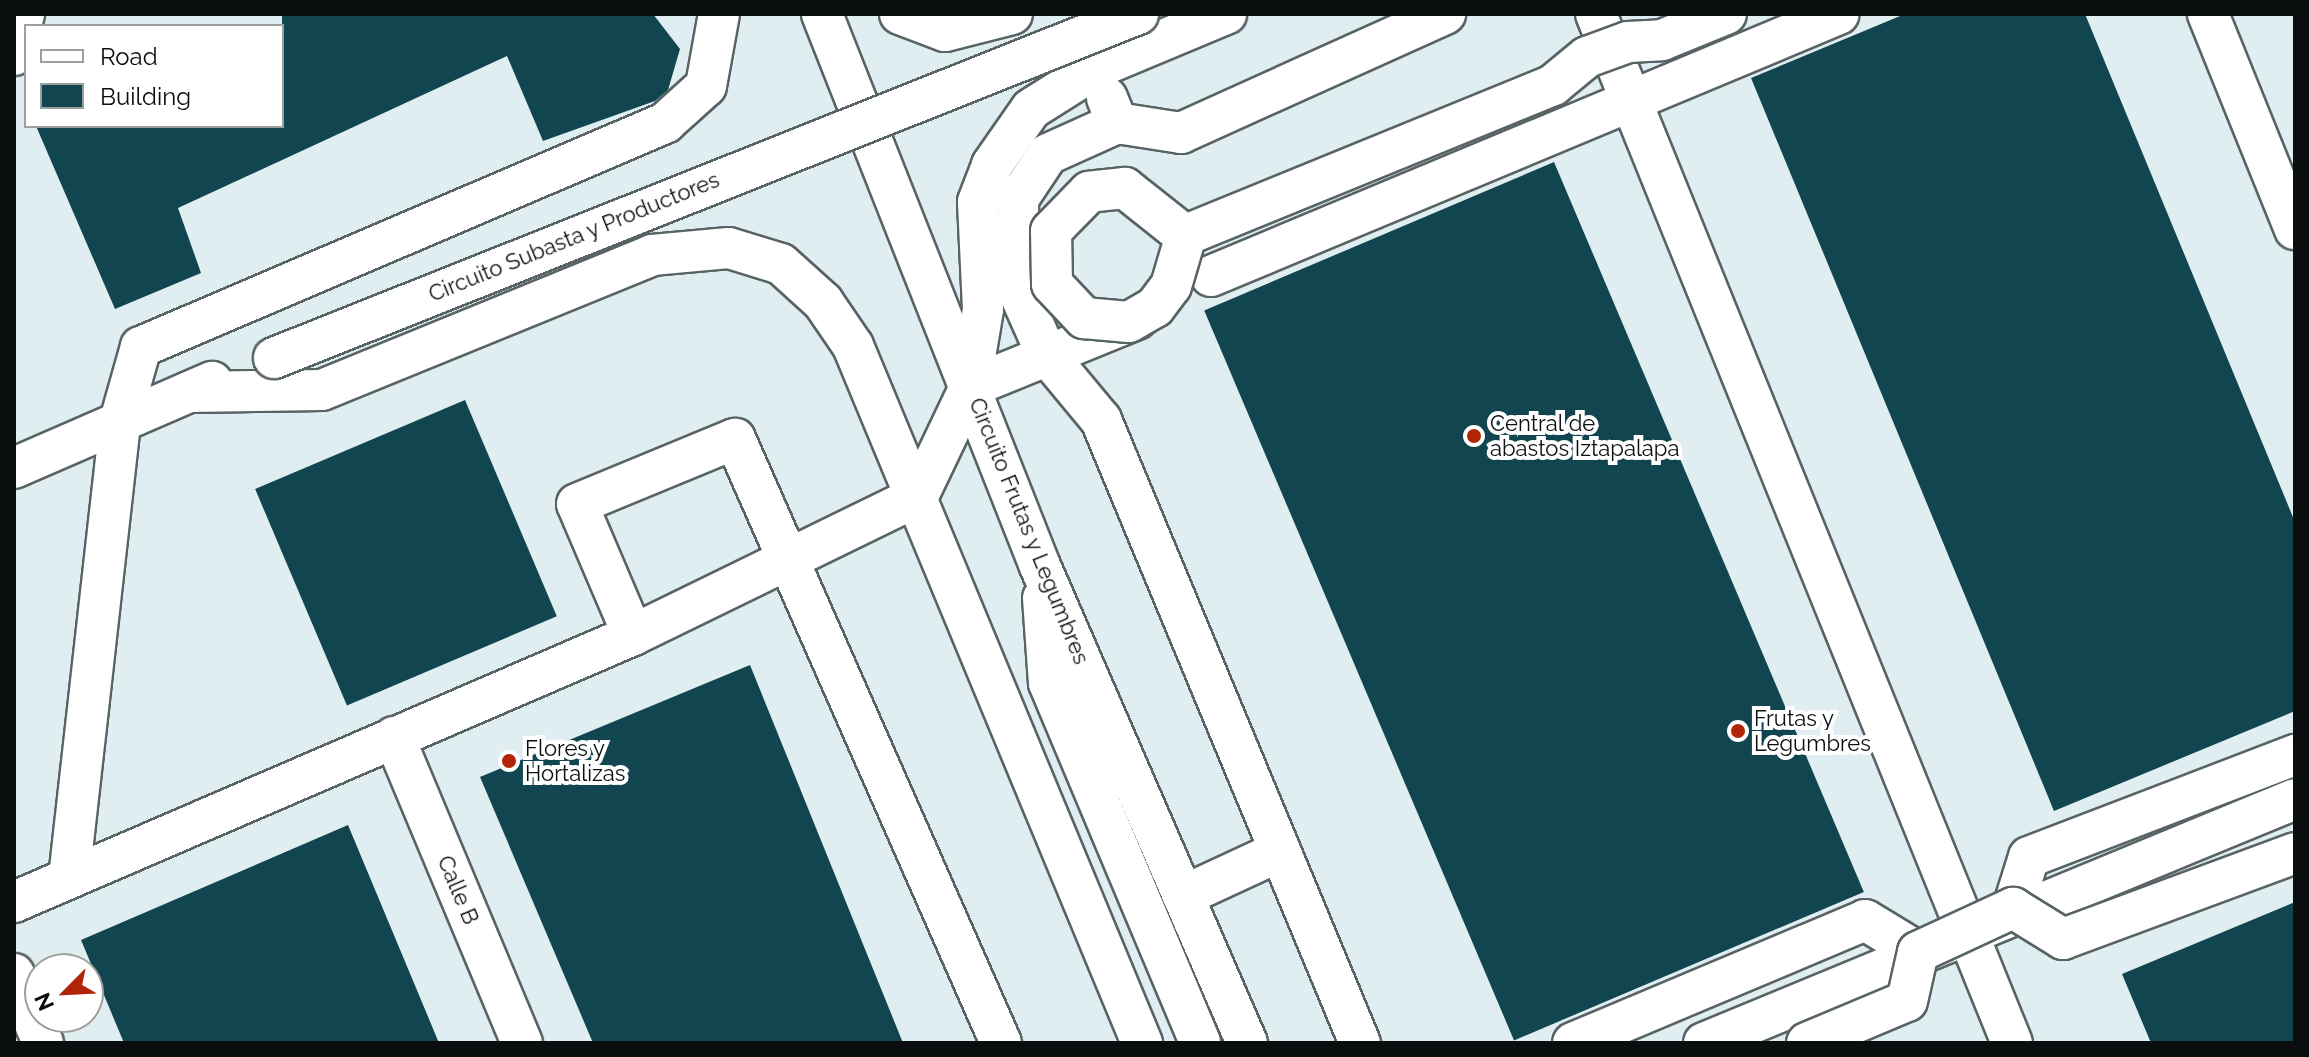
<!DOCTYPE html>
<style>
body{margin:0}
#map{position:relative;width:2309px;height:1057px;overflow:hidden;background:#e1eef1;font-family:Raleway,sans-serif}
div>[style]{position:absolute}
.building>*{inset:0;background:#114650;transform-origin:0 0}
.roads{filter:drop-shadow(2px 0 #586365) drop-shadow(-2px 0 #586365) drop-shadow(0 2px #586365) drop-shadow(0 -2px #586365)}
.minor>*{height:40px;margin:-20px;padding:0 20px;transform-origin:20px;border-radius:20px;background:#fff}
.bridges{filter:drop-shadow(2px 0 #586365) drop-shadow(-2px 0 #586365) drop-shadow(0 2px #586365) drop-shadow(0 -2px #586365)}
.minor-bridge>*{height:40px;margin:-20px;padding:0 20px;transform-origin:20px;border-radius:20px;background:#fff}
.dots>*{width:22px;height:22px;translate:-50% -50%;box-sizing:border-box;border:4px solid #fff;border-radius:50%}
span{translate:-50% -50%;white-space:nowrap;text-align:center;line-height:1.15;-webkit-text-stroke:8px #fff;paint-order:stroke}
.street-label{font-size:22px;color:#0a0e0f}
.poi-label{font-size:22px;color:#0a0e0f}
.left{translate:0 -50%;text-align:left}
.frame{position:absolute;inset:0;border:16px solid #0a0e0f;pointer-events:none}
.legend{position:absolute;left:24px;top:24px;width:260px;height:104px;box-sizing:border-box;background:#fff;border:2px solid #9d9f9f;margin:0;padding:10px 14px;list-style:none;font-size:24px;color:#0a0e0f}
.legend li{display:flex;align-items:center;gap:16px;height:40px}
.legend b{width:40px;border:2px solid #9d9f9f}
.north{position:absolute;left:24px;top:953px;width:80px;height:80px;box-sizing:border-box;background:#fff;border:2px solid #9d9f9f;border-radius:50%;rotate:246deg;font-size:22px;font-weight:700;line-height:32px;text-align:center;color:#0a0e0f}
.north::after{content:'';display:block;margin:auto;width:28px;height:36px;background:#b12406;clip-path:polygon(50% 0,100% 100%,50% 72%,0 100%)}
</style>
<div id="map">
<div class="building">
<i style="clip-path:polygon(282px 14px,653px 14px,680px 49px,668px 90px,655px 101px,543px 141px,507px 56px,178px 208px,201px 273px,115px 309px,36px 126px,282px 126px)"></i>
<i style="clip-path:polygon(1905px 14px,2085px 14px,2295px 522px,2295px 711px,2054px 811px,1751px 78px)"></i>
<i style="left:1554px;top:162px;width:793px;height:380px;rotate:67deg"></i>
<i style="left:465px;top:400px;width:235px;height:228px;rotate:67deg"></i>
<i style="clip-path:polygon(750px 665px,903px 1043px,593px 1043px,480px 777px)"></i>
<i style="clip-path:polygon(348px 825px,439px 1043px,124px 1043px,81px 940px)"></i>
<i style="clip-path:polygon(2295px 902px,2295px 1043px,2151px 1043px,2122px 974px)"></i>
</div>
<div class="roads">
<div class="minor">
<i style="left:822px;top:14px;width:593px;rotate:68.45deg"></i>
<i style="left:1040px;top:566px;width:520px;rotate:66.54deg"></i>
<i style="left:900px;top:14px;width:48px;rotate:20.7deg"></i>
<i style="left:945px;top:31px;width:69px;rotate:-14.2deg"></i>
<i style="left:1596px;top:14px;width:1110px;rotate:67.99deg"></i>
<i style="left:2208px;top:14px;width:232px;rotate:68deg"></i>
<i style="left:14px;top:55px;width:42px;rotate:-76.3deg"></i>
<i style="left:1107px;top:98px;width:27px;rotate:68deg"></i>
<i style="left:1117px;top:123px;width:65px;rotate:8.9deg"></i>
<i style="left:1181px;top:133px;width:290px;rotate:-24.3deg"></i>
<i style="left:1117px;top:123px;width:76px;rotate:155.8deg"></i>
<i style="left:1048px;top:154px;width:54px;rotate:123.7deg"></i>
<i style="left:1018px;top:199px;width:93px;rotate:89.4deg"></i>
<i style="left:1019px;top:292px;width:69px;rotate:66deg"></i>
<i style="left:1047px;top:355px;width:85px;rotate:50.3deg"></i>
<i style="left:1101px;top:420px;width:675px;rotate:67.43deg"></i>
<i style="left:1211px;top:276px;width:680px;rotate:-22.65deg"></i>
<i style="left:970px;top:387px;width:180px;rotate:-22.2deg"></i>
<i style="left:189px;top:392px;width:133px;rotate:-0.9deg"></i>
<i style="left:322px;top:390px;width:357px;rotate:-22.2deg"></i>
<i style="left:652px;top:255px;width:77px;rotate:-5.2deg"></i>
<i style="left:729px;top:248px;width:54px;rotate:17.1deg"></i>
<i style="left:781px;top:264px;width:57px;rotate:42.1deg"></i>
<i style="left:823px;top:302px;width:53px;rotate:55.7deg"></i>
<i style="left:853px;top:346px;width:755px;rotate:67.48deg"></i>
<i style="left:14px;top:468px;width:216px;rotate:-23.5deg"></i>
<i style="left:1043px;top:598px;width:85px;rotate:86deg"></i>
<i style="left:1049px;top:683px;width:390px;rotate:67.2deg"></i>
<i style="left:633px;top:635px;width:142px;rotate:-113.1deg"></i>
<i style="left:577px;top:504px;width:171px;rotate:-22.4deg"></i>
<i style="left:735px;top:439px;width:660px;rotate:66.23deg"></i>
<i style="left:394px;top:737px;width:332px;rotate:67.3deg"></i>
<i style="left:69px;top:878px;width:460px;rotate:-83.6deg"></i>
<i style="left:120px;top:421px;width:77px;rotate:-74.2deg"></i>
<i style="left:141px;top:347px;width:570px;rotate:-23.15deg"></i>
<i style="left:665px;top:123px;width:55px;rotate:-42.1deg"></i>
<i style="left:706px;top:86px;width:73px;rotate:-79.8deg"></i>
<i style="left:1183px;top:896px;width:107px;rotate:-24.9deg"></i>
<i style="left:14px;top:902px;width:674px;rotate:-23.33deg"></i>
<i style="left:633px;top:635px;width:317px;rotate:-26deg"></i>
<i style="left:918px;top:496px;width:121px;rotate:-64.5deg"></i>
<i style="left:970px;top:387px;width:79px;rotate:-80.5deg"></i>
<i style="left:983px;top:309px;width:107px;rotate:-92.7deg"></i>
<i style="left:978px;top:202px;width:40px;rotate:-69deg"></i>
<i style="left:992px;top:165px;width:68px;rotate:-55.1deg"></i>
<i style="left:1031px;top:109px;width:77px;rotate:-32.2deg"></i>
<i style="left:1096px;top:68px;width:141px;rotate:-22.6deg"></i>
<i style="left:2013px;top:908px;width:53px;rotate:-72.6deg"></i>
<i style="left:2029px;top:857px;width:285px;rotate:-21deg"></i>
<i style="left:14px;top:974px;width:75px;rotate:67.2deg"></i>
<i style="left:1573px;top:1043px;width:317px;rotate:-22.8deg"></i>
<i style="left:1865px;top:920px;width:62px;rotate:31.1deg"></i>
<i style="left:1704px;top:1043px;width:639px;rotate:-22.43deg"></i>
</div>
</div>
<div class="bridges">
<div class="minor-bridge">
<i style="left:1174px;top:227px;width:63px;rotate:-141.5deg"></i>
<i style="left:1125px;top:188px;width:36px;rotate:174deg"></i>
<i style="left:1089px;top:192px;width:54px;rotate:134.3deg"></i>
<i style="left:1051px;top:231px;width:53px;rotate:88.9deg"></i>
<i style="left:1052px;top:284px;width:47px;rotate:46.7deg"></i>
<i style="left:1084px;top:318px;width:45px;rotate:5.1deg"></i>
<i style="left:1129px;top:322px;width:30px;rotate:-30deg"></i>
<i style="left:1155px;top:307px;width:26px;rotate:-53deg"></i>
<i style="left:1171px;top:286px;width:53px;rotate:-73.6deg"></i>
<i style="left:1186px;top:235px;width:396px;rotate:-22.2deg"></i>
<i style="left:1553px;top:85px;width:44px;rotate:-39.5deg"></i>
<i style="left:1587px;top:57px;width:44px;rotate:-20.1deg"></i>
<i style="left:1628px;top:42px;width:34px;rotate:-3deg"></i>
<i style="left:1662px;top:40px;width:69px;rotate:-22.1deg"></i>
<i style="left:274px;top:358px;width:930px;rotate:-21.71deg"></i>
<i style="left:1807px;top:1043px;width:108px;rotate:-22.8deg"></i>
<i style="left:1907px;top:1001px;width:50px;rotate:-77.3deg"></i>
<i style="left:1918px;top:952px;width:105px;rotate:-24.9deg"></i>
<i style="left:2013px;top:908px;width:59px;rotate:31.8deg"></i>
<i style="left:2063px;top:939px;width:247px;rotate:-20.3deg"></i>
</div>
</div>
<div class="dots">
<i style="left:1474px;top:436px;background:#b12406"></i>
<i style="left:1738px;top:731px;background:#b12406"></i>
<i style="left:509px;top:761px;background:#b12406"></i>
</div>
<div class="street-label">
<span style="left:574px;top:237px;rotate:-22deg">Circuito Subasta y Productores</span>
<span style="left:1029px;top:531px;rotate:68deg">Circuito Frutas y Legumbres</span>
<span style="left:458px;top:890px;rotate:67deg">Calle B</span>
</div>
<div class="poi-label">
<span class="left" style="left:1490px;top:436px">Central de<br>abastos Iztapalapa</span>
<span class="left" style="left:1754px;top:731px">Frutas y<br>Legumbres</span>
<span class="left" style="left:525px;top:761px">Flores y<br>Hortalizas</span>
</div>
<div class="frame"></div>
<ul class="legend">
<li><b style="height:10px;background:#fff"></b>Road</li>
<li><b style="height:22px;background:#114650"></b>Building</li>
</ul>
<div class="north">N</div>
</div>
